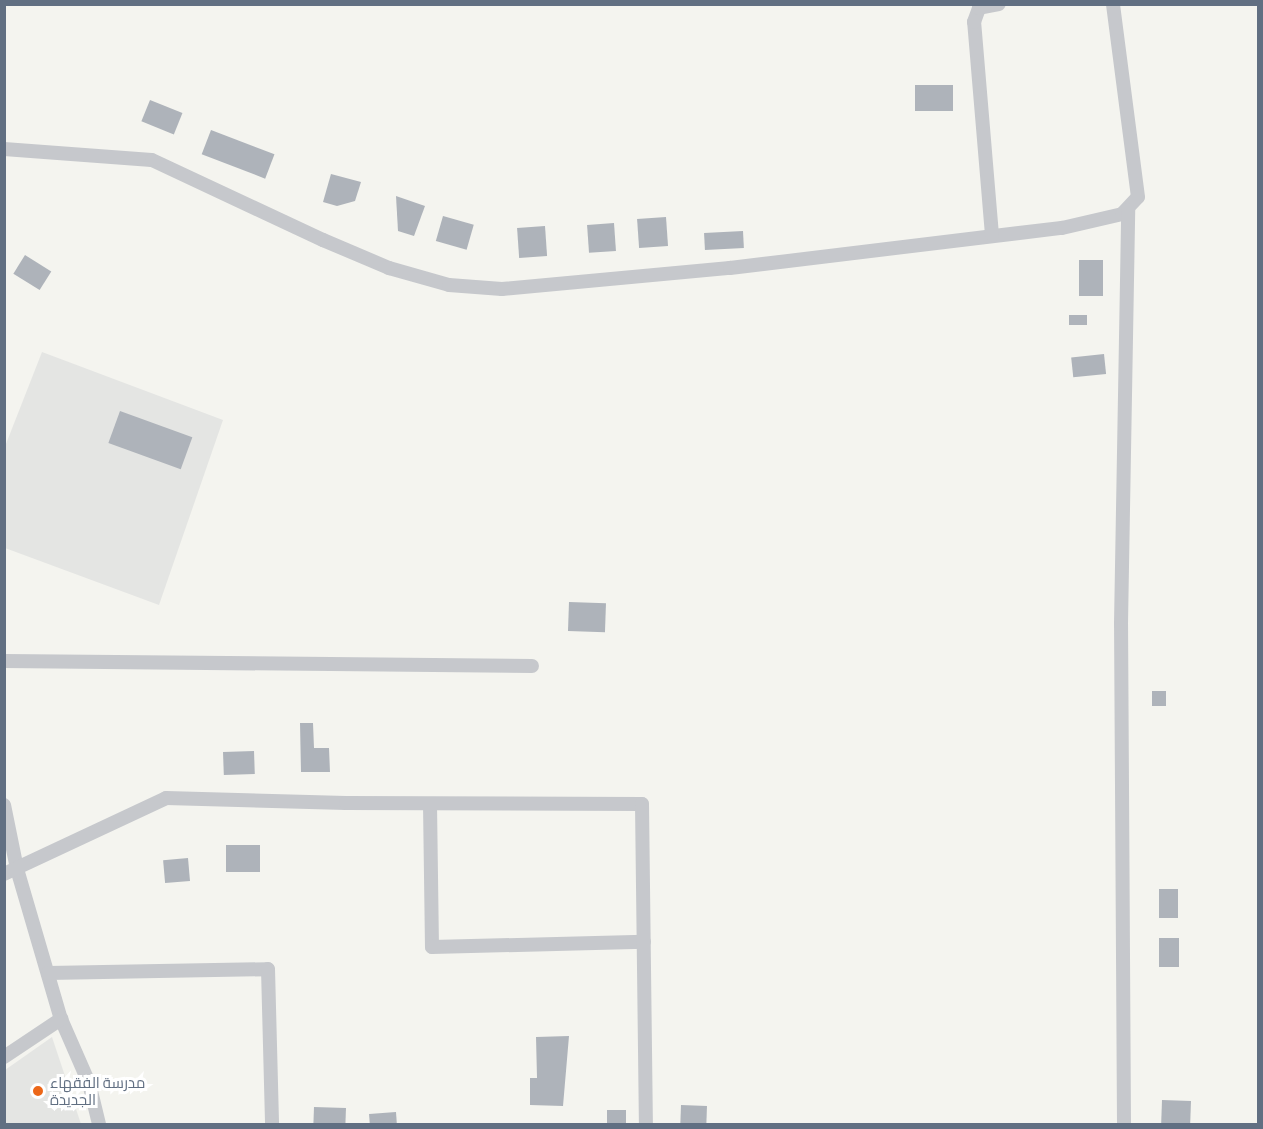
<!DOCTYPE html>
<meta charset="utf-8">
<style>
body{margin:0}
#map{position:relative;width:1263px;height:1129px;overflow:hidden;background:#f4f4ef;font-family:Barlow,Cairo,sans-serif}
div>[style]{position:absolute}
.built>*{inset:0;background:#e4e5e3}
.building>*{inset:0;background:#aeb3ba;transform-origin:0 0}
.street>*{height:14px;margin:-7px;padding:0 7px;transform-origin:7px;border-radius:7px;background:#c6c8cc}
.dots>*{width:16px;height:16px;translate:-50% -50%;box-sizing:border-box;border:3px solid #fff;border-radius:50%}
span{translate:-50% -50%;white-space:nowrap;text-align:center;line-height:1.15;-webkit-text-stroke:6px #fff;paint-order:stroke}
.poi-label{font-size:15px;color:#616f82}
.left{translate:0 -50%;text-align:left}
.frame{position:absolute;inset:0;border:6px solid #616f82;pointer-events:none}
</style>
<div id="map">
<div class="built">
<i style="clip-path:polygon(42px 352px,223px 420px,159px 605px,5px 548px,4px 449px)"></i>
<i style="clip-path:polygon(52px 1037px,81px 1124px,5px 1124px,5px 1070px)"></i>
</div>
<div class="building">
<i style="left:915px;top:85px;width:38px;height:26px"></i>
<i style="left:150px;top:100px;width:35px;height:23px;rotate:22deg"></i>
<i style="left:211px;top:130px;width:68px;height:26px;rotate:21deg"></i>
<i style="clip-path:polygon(331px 174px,361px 182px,355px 201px,337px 206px,323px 202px)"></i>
<i style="clip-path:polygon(396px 196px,425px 206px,414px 236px,398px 231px)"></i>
<i style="left:443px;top:216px;width:32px;height:26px;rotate:16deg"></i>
<i style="left:666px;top:217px;width:29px;height:29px;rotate:86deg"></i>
<i style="left:614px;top:223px;width:28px;height:27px;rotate:86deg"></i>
<i style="left:545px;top:226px;width:30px;height:28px;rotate:86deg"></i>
<i style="left:743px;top:231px;width:17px;height:39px;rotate:87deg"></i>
<i style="left:25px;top:255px;width:31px;height:22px;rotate:32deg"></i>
<i style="left:1079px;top:260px;width:24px;height:36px"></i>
<i style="left:1069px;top:315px;width:18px;height:10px"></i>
<i style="left:1104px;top:354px;width:20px;height:33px;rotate:84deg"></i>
<i style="left:120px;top:411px;width:77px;height:34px;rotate:20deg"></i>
<i style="left:569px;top:602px;width:37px;height:29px;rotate:2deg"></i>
<i style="left:1152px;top:691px;width:14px;height:15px"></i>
<i style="clip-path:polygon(300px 723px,313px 723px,314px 748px,329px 748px,330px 772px,301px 772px)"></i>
<i style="left:254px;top:751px;width:23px;height:31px;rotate:88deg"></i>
<i style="left:226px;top:845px;width:34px;height:27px"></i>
<i style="left:188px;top:858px;width:23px;height:25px;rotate:85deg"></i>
<i style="left:1159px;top:889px;width:19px;height:29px"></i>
<i style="left:1159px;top:938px;width:20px;height:29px"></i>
<i style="clip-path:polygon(569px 1036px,563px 1106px,530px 1105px,530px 1078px,537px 1078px,536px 1037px)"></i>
<i style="left:1162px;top:1100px;width:29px;height:25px;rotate:2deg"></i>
<i style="left:681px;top:1105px;width:26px;height:20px;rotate:2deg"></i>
<i style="left:314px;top:1107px;width:32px;height:18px;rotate:2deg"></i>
<i style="left:607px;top:1110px;width:19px;height:15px"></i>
<i style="left:396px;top:1112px;width:13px;height:27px;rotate:86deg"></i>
</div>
<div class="street">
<i style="left:4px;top:149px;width:148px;rotate:4.3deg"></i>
<i style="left:152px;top:160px;width:189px;rotate:25.1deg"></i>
<i style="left:323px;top:240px;width:72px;rotate:23deg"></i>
<i style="left:389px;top:268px;width:62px;rotate:15.8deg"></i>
<i style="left:449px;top:285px;width:53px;rotate:4.3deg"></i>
<i style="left:502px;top:289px;width:229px;rotate:-5.3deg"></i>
<i style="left:730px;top:268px;width:334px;rotate:-6.9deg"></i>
<i style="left:1062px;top:228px;width:62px;rotate:-13.1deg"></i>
<i style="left:1122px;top:214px;width:23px;rotate:-47deg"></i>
<i style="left:1138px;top:197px;width:195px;rotate:-97.4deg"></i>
<i style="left:992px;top:235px;width:214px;rotate:-94.8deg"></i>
<i style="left:974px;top:22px;width:15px;rotate:-70deg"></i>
<i style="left:979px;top:8px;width:20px;rotate:-11deg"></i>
<i style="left:4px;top:661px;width:528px;rotate:0.54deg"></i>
<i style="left:430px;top:804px;width:143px;rotate:89.2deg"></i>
<i style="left:432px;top:947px;width:212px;rotate:-1.4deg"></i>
<i style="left:4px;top:805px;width:65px;rotate:78.5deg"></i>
<i style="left:17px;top:869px;width:156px;rotate:73.7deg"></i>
<i style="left:61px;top:1019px;width:70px;rotate:66.4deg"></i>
<i style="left:89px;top:1083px;width:42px;rotate:76.3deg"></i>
<i style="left:4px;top:874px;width:179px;rotate:-25.1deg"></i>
<i style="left:166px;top:798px;width:180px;rotate:1.6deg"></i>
<i style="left:346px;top:803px;width:296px;rotate:0.2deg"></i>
<i style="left:642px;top:804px;width:320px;rotate:89.3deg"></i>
<i style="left:48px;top:973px;width:220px;rotate:-1deg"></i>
<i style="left:268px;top:969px;width:155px;rotate:88.5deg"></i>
<i style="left:4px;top:1057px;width:69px;rotate:-33.7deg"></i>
<i style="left:1124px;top:1124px;width:500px;rotate:-90.34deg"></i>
<i style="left:1121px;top:624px;width:414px;rotate:-89deg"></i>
</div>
<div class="dots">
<i style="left:38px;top:1091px;background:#ec6718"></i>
</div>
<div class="poi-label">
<span class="left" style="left:50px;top:1091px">مدرسة الفقهاء<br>الجديدة</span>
</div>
<div class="frame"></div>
</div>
